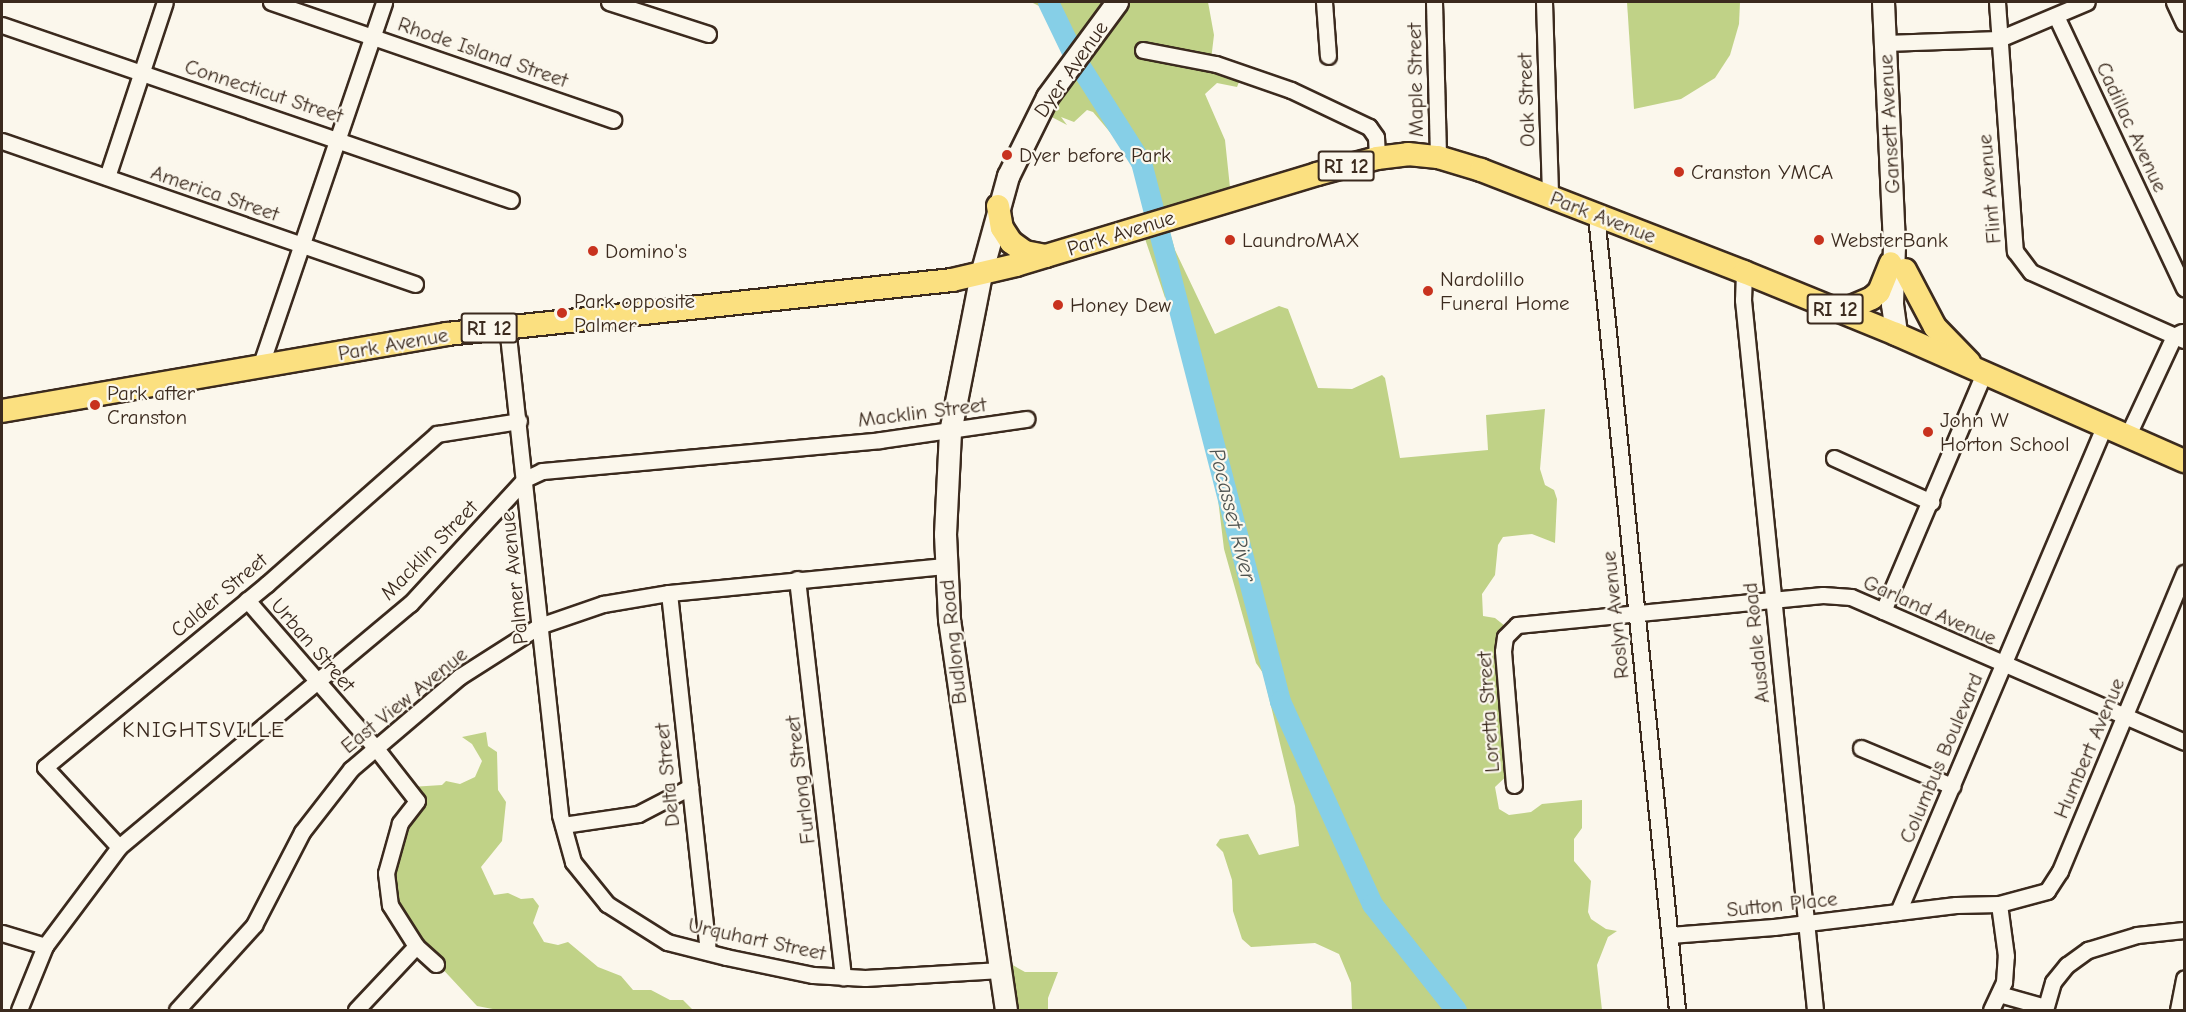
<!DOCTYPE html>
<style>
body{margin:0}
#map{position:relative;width:2186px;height:1012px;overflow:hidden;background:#fbf7ec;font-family:"Comic Neue",sans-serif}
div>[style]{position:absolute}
.green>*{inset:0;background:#c0d287}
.river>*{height:21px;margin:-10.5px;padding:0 10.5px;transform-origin:10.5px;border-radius:10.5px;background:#86cfe7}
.roads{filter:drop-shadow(2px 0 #3b2a1e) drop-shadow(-2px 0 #3b2a1e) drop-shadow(0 2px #3b2a1e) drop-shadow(0 -2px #3b2a1e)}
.street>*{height:15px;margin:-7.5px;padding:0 7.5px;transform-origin:7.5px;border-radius:7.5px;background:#fbf7ec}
.secondary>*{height:21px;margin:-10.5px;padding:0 10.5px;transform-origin:10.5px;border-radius:10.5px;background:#fbf7ec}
.primary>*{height:22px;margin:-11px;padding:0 11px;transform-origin:11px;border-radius:11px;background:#fbe080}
.dots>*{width:16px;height:16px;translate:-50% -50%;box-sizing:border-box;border:3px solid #fbf7ec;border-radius:50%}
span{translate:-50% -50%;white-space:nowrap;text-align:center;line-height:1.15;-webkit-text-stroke:4.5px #fbf7ec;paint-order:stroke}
.shield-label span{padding:2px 4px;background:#fbf7ec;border:2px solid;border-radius:4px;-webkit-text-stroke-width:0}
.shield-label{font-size:20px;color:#3b2a1e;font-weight:700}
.street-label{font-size:21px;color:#3b2a1e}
.poi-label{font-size:21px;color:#3b2a1e}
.left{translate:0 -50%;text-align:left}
.water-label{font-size:22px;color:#4e5350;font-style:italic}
.neighbourhood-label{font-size:22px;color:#3b2a1e;letter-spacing:1.5px}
.frame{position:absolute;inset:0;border:3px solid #3b2a1e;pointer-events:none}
</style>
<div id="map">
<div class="green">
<i style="clip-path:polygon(1031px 2px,1208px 2px,1214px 35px,1211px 60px,1241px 77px,1237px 87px,1217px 83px,1205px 94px,1225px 140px,1231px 197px,1168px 226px,1175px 250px,1215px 334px,1279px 306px,1288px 309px,1318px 388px,1352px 389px,1382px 375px,1385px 378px,1400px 458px,1488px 450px,1486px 415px,1545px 409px,1540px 469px,1545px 485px,1554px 490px,1557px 499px,1555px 543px,1532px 534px,1503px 537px,1498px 545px,1495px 575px,1482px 594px,1483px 616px,1495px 618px,1510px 630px,1514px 769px,1495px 787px,1499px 809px,1509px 815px,1531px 812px,1542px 804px,1582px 800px,1582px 828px,1574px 839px,1574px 861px,1591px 881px,1588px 912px,1591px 919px,1606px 929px,1617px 931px,1608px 937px,1597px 965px,1602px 1010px,1352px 1010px,1351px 983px,1339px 954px,1315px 943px,1251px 947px,1242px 939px,1233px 911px,1232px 880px,1223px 852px,1216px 845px,1220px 839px,1248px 834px,1259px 855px,1299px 846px,1295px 806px,1263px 673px,1256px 663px,1224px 549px,1214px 466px,1193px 380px,1142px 230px,1149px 226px,1140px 196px,1148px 187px,1150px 172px,1141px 169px,1093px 112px,1087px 110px,1074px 122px,1061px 117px,1067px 125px,1046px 114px,1088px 48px,1063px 31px,1053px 13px)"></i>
<i style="clip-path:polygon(1627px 2px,1740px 2px,1739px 24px,1730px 55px,1715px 78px,1681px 99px,1634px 109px)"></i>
<i style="clip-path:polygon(486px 732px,488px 746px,497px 752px,498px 790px,506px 802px,502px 841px,481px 867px,494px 895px,508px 893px,521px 899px,533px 898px,539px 906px,533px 923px,544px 942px,558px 945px,568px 942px,598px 967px,621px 976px,633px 990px,651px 990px,670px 1000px,683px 1000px,693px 1010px,498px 1010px,477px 1006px,437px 963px,389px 896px,386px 872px,416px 801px,411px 787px,442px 785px,446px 781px,460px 784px,475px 777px,482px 761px,472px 744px,462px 737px)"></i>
<i style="clip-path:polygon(1000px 958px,1025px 972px,1058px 972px,1048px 998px,1048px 1010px,1007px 1010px)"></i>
</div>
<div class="river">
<i style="left:1048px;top:2px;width:64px;rotate:64.2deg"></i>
<i style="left:1076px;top:60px;width:121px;rotate:57.5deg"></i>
<i style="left:1141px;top:162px;width:557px;rotate:75.54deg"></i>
<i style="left:1280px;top:701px;width:223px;rotate:65.6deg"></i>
<i style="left:1372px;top:904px;width:135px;rotate:51.6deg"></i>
</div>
<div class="roads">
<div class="street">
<i style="left:271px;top:2px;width:362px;rotate:19deg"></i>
<i style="left:609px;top:2px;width:104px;rotate:17.9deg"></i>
<i style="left:1324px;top:2px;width:54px;rotate:85.8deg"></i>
<i style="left:1434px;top:2px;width:155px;rotate:88.5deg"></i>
<i style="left:1544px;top:2px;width:194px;rotate:88.2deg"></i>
<i style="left:1997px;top:2px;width:250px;rotate:85.9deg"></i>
<i style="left:2015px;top:251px;width:26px;rotate:53deg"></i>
<i style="left:2031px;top:272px;width:167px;rotate:24deg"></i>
<i style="left:2174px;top:2px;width:23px;rotate:65deg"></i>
<i style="left:2056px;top:16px;width:301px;rotate:64.8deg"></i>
<i style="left:2px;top:25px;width:538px;rotate:18.97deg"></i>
<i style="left:1885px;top:43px;width:114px;rotate:-2deg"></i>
<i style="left:1999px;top:39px;width:95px;rotate:-22.8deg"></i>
<i style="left:1143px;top:50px;width:74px;rotate:10.9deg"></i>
<i style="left:1216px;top:64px;width:79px;rotate:19.1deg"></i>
<i style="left:1291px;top:90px;width:86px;rotate:25.4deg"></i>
<i style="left:1369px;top:127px;width:12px;rotate:55deg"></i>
<i style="left:1376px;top:137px;width:21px;rotate:87deg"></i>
<i style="left:2px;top:141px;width:437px;rotate:19.1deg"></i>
<i style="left:107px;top:177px;width:184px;rotate:-71.7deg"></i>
<i style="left:1596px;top:215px;width:799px;rotate:84.18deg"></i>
<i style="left:1744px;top:272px;width:28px;rotate:92deg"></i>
<i style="left:1743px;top:300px;width:714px;rotate:84.21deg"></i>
<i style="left:507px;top:326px;width:492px;rotate:83.8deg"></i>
<i style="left:560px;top:815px;width:49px;rotate:74.5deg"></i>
<i style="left:573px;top:862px;width:54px;rotate:51deg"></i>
<i style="left:607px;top:904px;width:71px;rotate:32.3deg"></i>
<i style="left:667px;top:942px;width:61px;rotate:14.3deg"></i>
<i style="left:726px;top:957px;width:89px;rotate:11.7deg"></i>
<i style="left:813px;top:975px;width:52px;rotate:3.3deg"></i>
<i style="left:865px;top:978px;width:136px;rotate:-3.4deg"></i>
<i style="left:260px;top:367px;width:385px;rotate:-71.2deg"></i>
<i style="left:2127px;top:437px;width:111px;rotate:-65deg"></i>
<i style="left:2174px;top:336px;width:9px;rotate:-27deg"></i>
<i style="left:1834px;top:458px;width:107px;rotate:24.4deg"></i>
<i style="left:797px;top:579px;width:401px;rotate:83.4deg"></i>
<i style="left:669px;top:593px;width:361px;rotate:83.8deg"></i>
<i style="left:247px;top:600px;width:195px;rotate:49deg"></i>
<i style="left:375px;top:747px;width:68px;rotate:52.1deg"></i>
<i style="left:417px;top:801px;width:28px;rotate:128deg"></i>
<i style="left:400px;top:823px;width:52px;rotate:105.6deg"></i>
<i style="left:386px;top:873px;width:32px;rotate:83deg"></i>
<i style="left:390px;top:905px;width:49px;rotate:57.6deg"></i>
<i style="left:416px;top:946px;width:27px;rotate:42deg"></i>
<i style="left:1883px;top:611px;width:256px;rotate:-67deg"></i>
<i style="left:1861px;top:748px;width:99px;rotate:22.7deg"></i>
<i style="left:1514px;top:785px;width:134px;rotate:-94.7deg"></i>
<i style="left:1503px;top:651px;width:14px;rotate:-82deg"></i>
<i style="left:1505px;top:637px;width:17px;rotate:-45deg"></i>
<i style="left:1517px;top:625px;width:307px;rotate:-5.6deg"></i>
<i style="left:1823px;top:595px;width:28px;rotate:4deg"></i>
<i style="left:1851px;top:597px;width:363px;rotate:23.5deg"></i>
<i style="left:563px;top:825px;width:76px;rotate:-8.3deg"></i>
<i style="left:638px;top:814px;width:59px;rotate:-27.4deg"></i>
<i style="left:119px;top:847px;width:109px;rotate:-132.8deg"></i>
<i style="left:45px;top:767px;width:288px;rotate:-39.5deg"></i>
<i style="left:267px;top:584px;width:227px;rotate:-41.4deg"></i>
<i style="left:437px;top:434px;width:83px;rotate:-9deg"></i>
<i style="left:1898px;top:912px;width:527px;rotate:-66.99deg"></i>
<i style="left:2px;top:933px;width:45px;rotate:16.8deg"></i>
<i style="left:1670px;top:935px;width:104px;rotate:-4.4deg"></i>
<i style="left:1774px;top:927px;width:183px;rotate:-6.9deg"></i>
<i style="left:1956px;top:905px;width:43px;rotate:-1.3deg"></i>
<i style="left:1999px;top:904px;width:50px;rotate:-15.2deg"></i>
<i style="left:2047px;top:891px;width:24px;rotate:-57deg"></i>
<i style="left:2060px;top:871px;width:323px;rotate:-67.4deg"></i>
<i style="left:1999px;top:994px;width:48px;rotate:15.8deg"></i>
<i style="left:19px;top:1010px;width:69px;rotate:-67.9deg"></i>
<i style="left:45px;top:946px;width:124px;rotate:-53.2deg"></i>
<i style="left:119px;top:847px;width:379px;rotate:-39.9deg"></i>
<i style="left:410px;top:604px;width:170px;rotate:-47.4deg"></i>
<i style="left:525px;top:479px;width:19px;rotate:-25deg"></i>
<i style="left:542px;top:471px;width:339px;rotate:-5.2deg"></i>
<i style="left:880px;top:440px;width:148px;rotate:-8.2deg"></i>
<i style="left:177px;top:1010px;width:115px;rotate:-47.8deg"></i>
<i style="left:254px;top:925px;width:105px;rotate:-62.7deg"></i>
<i style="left:302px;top:832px;width:80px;rotate:-52.1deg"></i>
<i style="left:351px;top:769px;width:142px;rotate:-40.4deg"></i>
<i style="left:459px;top:677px;width:95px;rotate:-32.5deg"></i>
<i style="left:539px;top:626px;width:68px;rotate:-19deg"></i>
<i style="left:603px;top:604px;width:67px;rotate:-9.5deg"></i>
<i style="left:669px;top:593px;width:277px;rotate:-5.6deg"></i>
<i style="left:356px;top:1010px;width:88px;rotate:-46.8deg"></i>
<i style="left:1991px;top:1010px;width:31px;rotate:-65deg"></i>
<i style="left:2004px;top:982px;width:26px;rotate:-86deg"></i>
<i style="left:2006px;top:956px;width:52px;rotate:-97.7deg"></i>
<i style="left:2045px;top:1010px;width:29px;rotate:-74deg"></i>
<i style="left:2053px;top:982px;width:22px;rotate:-51deg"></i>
<i style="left:2067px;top:965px;width:26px;rotate:-36deg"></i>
<i style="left:2088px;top:950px;width:51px;rotate:-17deg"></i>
<i style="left:2137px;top:935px;width:47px;rotate:-6.1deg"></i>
<i style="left:2178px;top:1010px;width:32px;rotate:-79deg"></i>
</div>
<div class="secondary">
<i style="left:1883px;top:2px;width:244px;rotate:87.4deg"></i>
<i style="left:1894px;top:246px;width:58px;rotate:92deg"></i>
<i style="left:1892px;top:304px;width:30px;rotate:82deg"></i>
<i style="left:1006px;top:1010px;width:395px;rotate:-98.3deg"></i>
<i style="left:949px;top:619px;width:85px;rotate:-92.7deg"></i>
<i style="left:945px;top:534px;width:102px;rotate:-87.2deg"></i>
<i style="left:950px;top:432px;width:161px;rotate:-78.9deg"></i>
<i style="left:981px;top:274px;width:102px;rotate:-74.6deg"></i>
<i style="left:1008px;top:176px;width:88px;rotate:-63.7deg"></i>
<i style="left:1047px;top:97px;width:118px;rotate:-53.6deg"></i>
</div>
<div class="primary">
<i style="left:998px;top:206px;width:22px;rotate:80deg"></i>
<i style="left:1002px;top:228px;width:17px;rotate:57deg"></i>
<i style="left:1011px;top:242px;width:17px;rotate:36deg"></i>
<i style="left:1025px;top:252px;width:21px;rotate:11deg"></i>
<i style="left:1905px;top:270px;width:64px;rotate:62.2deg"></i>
<i style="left:1935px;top:327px;width:49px;rotate:45.8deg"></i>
<i style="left:1833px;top:307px;width:16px;rotate:4deg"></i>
<i style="left:1849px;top:308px;width:25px;rotate:-23deg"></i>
<i style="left:1872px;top:298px;width:9px;rotate:-41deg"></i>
<i style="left:1879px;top:292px;width:31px;rotate:-68deg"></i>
<i style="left:2px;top:411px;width:452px;rotate:-9.8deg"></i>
<i style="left:447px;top:334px;width:508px;rotate:-6.1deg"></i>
<i style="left:952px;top:280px;width:66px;rotate:-13.2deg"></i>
<i style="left:1016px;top:265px;width:314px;rotate:-16.8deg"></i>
<i style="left:1317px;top:174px;width:62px;rotate:-14.9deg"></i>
<i style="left:1377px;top:158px;width:31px;rotate:-7deg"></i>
<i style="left:1408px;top:154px;width:30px;rotate:6deg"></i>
<i style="left:1438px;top:157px;width:45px;rotate:16.8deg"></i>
<i style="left:1481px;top:170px;width:282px;rotate:21.2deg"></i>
<i style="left:1744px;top:272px;width:164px;rotate:22.2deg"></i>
<i style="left:1896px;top:334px;width:315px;rotate:23.8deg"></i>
</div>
</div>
<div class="dots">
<i style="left:1007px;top:155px;background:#c8321e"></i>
<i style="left:1679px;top:172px;background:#c8321e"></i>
<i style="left:1230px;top:240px;background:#c8321e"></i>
<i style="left:1819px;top:240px;background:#c8321e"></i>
<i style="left:593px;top:251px;background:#c8321e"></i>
<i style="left:1428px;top:291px;background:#c8321e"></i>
<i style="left:1058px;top:305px;background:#c8321e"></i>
<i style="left:562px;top:313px;background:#c8321e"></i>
<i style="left:95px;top:405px;background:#c8321e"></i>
<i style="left:1928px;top:432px;background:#c8321e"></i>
</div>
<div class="shield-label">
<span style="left:1346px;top:166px">RI 12</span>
<span style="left:1835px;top:309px">RI 12</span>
<span style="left:489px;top:328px">RI 12</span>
</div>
<div class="street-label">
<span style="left:483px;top:52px;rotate:19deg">Rhode Island Street</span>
<span style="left:1071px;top:69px;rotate:-55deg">Dyer Avenue</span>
<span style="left:1415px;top:80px;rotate:-91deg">Maple Street</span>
<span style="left:264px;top:91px;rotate:18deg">Connecticut Street</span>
<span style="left:1526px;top:100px;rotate:-92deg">Oak Street</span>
<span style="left:1889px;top:124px;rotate:-93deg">Gansett Avenue</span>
<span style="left:2132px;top:127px;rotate:65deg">Cadillac Avenue</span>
<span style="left:1989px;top:189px;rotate:-95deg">Flint Avenue</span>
<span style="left:215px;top:193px;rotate:19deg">America Street</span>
<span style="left:1603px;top:217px;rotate:21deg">Park Avenue</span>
<span style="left:1121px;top:233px;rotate:-17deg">Park Avenue</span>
<span style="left:393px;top:344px;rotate:-10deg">Park Avenue</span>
<span style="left:922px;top:412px;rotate:-7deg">Macklin Street</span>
<span style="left:429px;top:550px;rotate:-46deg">Macklin Street</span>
<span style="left:514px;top:578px;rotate:-96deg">Palmer Avenue</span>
<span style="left:219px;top:595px;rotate:-40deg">Calder Street</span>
<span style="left:1930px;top:610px;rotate:24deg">Garland Avenue</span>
<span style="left:1615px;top:615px;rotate:-96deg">Roslyn Avenue</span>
<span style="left:953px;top:642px;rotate:-96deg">Budlong Road</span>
<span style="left:1756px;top:643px;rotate:-96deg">Ausdale Road</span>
<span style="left:313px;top:645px;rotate:49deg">Urban Street</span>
<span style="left:404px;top:700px;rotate:-39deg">East View Avenue</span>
<span style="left:1488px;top:712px;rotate:-94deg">Loretta Street</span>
<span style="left:2089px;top:748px;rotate:-67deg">Humbert Avenue</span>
<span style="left:1941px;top:758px;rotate:-67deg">Columbus Boulevard</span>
<span style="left:667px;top:775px;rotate:-96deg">Delta Street</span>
<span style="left:800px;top:780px;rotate:-97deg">Furlong Street</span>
<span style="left:1782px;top:904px;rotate:-6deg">Sutton Place</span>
<span style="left:757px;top:939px;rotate:12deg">Urquhart Street</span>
</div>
<div class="poi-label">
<span class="left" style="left:1019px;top:155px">Dyer before Park</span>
<span class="left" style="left:1691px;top:172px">Cranston YMCA</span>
<span class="left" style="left:1242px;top:240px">LaundroMAX</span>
<span class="left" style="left:1831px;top:240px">WebsterBank</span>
<span class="left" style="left:605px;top:251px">Domino's</span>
<span class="left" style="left:1440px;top:291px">Nardolillo<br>Funeral Home</span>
<span class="left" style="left:574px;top:313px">Park opposite<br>Palmer</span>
<span class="left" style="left:1070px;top:305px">Honey Dew</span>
<span class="left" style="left:107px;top:405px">Park after<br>Cranston</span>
<span class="left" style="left:1940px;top:432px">John W<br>Horton School</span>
</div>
<div class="water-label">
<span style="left:1232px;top:515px;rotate:76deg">Pocasset River</span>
</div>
<div class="neighbourhood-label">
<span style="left:204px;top:731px">KNIGHTSVILLE</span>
</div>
<div class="frame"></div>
</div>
